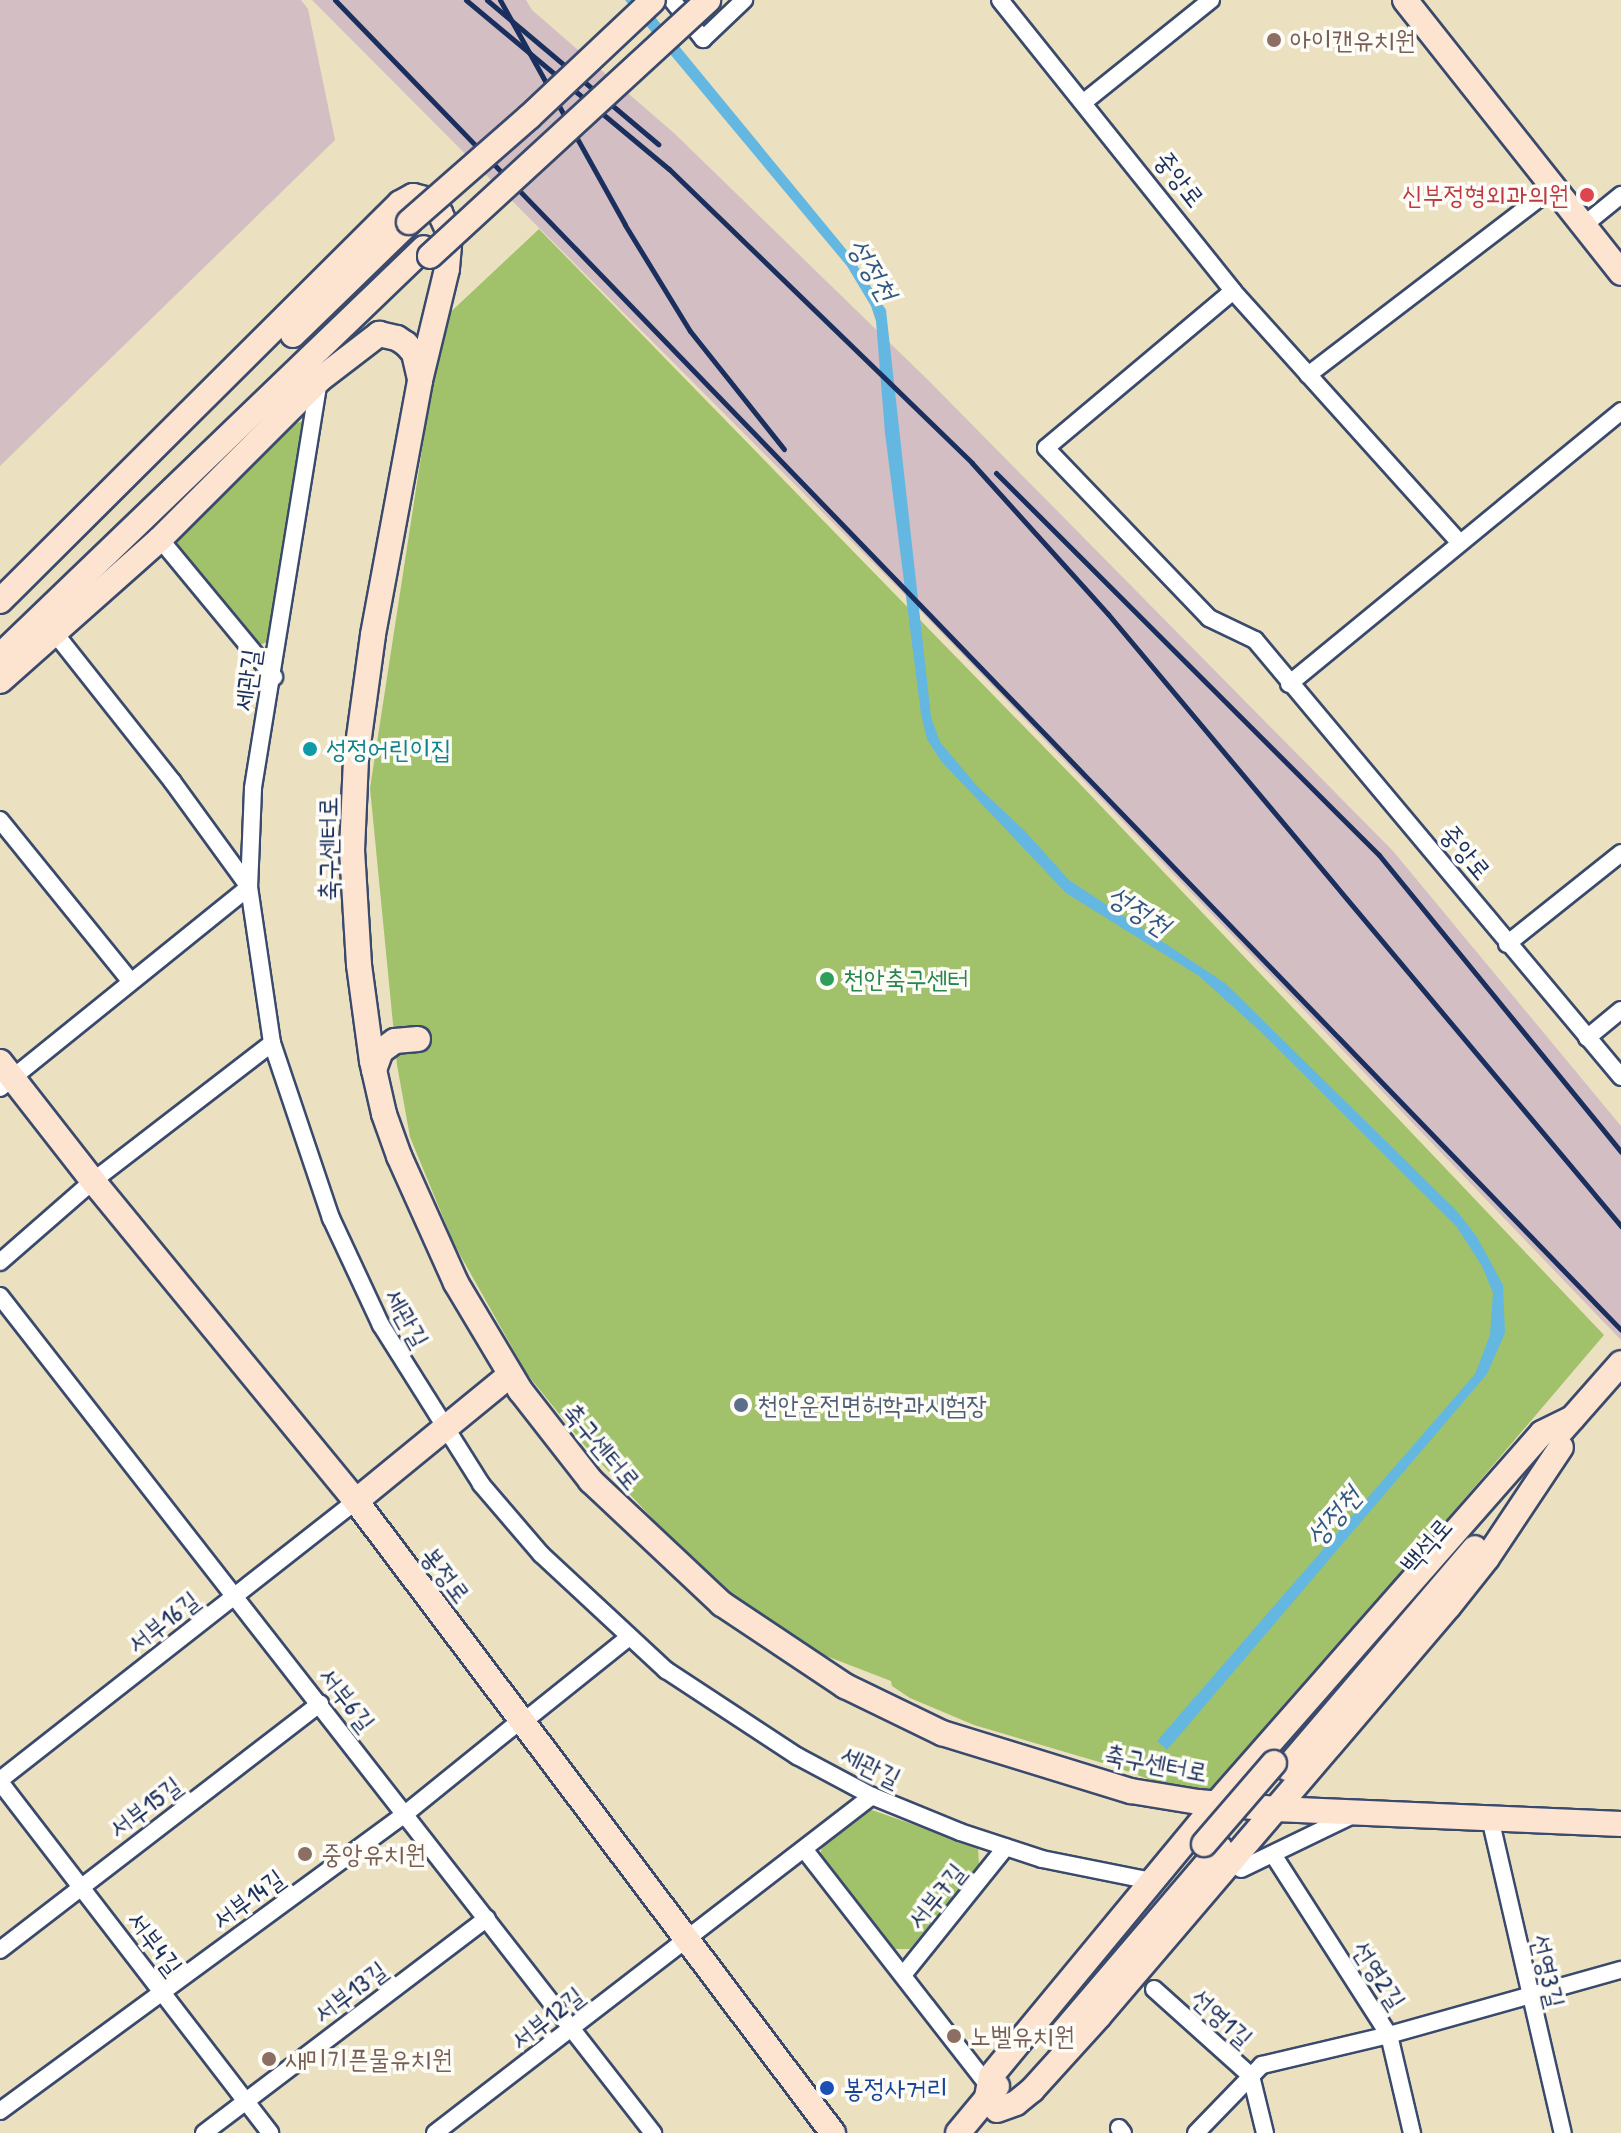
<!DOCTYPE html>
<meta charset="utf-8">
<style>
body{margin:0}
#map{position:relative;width:1621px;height:2133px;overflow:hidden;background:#ebe1c0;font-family:"Patrick Hand","Poor Story",sans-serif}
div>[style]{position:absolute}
.industrial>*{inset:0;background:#d2bec3}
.green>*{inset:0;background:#a1c26b}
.water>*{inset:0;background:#64b7e0}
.roads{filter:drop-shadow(2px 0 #3a4a6d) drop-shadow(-2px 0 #3a4a6d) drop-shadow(0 2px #3a4a6d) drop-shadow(0 -2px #3a4a6d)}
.street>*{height:16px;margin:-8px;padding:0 8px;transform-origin:8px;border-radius:8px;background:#fff}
.secondary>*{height:24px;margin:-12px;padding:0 12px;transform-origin:12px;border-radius:12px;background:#fde4d0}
.rail>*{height:5px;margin:-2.5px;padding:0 2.5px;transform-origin:2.5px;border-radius:2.5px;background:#1b2f5e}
.bridges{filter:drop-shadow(2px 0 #3a4a6d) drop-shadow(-2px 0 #3a4a6d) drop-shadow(0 2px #3a4a6d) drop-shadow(0 -2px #3a4a6d)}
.secondary-bridge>*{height:24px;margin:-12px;padding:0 12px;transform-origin:12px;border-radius:12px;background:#fde4d0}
.dots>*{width:22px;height:22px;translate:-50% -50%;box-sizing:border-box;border:4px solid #fdfcf7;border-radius:50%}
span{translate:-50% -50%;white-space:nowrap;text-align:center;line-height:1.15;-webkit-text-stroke:7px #fdfcf7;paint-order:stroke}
.education-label{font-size:26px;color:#785e54}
.left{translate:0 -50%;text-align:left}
.street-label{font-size:26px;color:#1b2f5e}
.health-label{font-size:26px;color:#be3a42}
.right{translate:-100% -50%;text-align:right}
.culture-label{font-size:26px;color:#0d838f}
.leisure-label{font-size:26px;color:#27864d}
.service-label{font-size:26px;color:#4e5e75}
.transit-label{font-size:26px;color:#164399}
.water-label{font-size:28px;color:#315885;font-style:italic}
</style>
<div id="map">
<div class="industrial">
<i style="clip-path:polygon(0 0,301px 0,308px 9px,335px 140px,0 466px)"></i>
<i style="clip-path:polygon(312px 0,526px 0,532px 10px,675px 134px,929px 381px,1393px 851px,1621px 1126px,1621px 1340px,912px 602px)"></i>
</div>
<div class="green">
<i style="clip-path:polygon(539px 229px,1079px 783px,1604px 1335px,1207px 1801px,1116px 1767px,974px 1725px,910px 1698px,892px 1686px,891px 1681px,808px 1649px,714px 1585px,585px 1446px,527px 1374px,454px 1244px,410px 1137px,397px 1065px,370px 788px,442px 320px)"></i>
<i style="clip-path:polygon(302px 421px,307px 428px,271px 641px,259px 645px,173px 541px,177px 533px,295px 424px)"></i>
<i style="clip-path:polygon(866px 1808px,978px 1847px,979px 1864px,910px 1949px,891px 1949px,820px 1855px,823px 1844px)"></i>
</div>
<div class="water">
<i style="clip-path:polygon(625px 0,641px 0,849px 253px,886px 310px,931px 717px,940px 742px,977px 786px,1025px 831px,1069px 880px,1225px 983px,1457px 1211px,1477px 1237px,1503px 1285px,1505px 1333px,1487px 1374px,1167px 1750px,1157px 1741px,1475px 1374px,1490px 1335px,1493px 1293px,1482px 1266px,1456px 1226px,1261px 1032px,1199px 976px,1066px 893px,941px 761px,927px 739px,921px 714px,885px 433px,876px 321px,871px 306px,847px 266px)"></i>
</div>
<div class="roads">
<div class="street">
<i style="left:672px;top:0;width:50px;rotate:51.5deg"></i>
<i style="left:703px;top:39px;width:57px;rotate:-43.6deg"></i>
<i style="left:1000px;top:0;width:373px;rotate:51.3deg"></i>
<i style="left:1233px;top:291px;width:339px;rotate:48deg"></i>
<i style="left:1084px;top:102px;width:163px;rotate:-38.8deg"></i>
<i style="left:1584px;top:225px;width:48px;rotate:-39deg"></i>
<i style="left:1233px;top:291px;width:244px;rotate:140deg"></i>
<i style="left:1046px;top:448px;width:236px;rotate:46.2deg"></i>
<i style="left:1209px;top:618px;width:51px;rotate:25.6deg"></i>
<i style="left:1255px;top:640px;width:570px;rotate:50.05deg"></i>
<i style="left:1308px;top:375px;width:308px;rotate:-37.4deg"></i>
<i style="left:319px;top:380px;width:414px;rotate:99.2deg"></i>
<i style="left:253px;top:789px;width:98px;rotate:92.3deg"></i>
<i style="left:249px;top:887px;width:158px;rotate:81.6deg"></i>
<i style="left:272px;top:1043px;width:185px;rotate:71.4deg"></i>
<i style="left:331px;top:1218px;width:118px;rotate:65deg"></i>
<i style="left:381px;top:1325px;width:188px;rotate:57.8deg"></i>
<i style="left:481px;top:1484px;width:92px;rotate:49.4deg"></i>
<i style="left:541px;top:1554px;width:171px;rotate:42.9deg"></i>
<i style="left:666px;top:1670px;width:157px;rotate:33.3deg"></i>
<i style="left:797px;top:1756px;width:85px;rotate:28.1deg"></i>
<i style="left:872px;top:1796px;width:95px;rotate:22.2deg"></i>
<i style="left:960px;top:1832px;width:86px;rotate:18.2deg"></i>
<i style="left:1042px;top:1859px;width:111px;rotate:11.4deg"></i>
<i style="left:160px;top:539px;width:179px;rotate:50.4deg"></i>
<i style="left:1289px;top:684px;width:430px;rotate:-39.4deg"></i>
<i style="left:0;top:820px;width:208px;rotate:51deg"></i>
<i style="left:1507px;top:944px;width:146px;rotate:-38.6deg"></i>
<i style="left:1587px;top:1038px;width:44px;rotate:-39.5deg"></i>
<i style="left:0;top:1088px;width:320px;rotate:-38.9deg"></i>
<i style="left:249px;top:887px;width:131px;rotate:-126deg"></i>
<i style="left:172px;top:781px;width:190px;rotate:-128.4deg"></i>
<i style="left:0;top:1262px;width:123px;rotate:-41.1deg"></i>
<i style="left:93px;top:1181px;width:226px;rotate:-37.6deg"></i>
<i style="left:0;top:1296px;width:1062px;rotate:52.04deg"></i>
<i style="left:523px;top:1722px;width:134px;rotate:-38.7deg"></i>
<i style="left:0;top:1780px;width:452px;rotate:-38.1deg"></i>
<i style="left:0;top:1782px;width:443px;rotate:52.4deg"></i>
<i style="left:1490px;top:1818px;width:323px;rotate:77deg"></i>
<i style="left:804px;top:1849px;width:299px;rotate:52.1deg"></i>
<i style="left:1274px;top:1856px;width:213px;rotate:57.3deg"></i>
<i style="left:1389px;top:2035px;width:101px;rotate:76.8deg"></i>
<i style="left:1241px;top:1869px;width:127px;rotate:-25.8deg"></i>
<i style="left:0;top:1950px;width:404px;rotate:-37.6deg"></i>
<i style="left:903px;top:1975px;width:164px;rotate:-51.2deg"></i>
<i style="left:1154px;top:1989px;width:130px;rotate:41.9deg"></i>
<i style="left:1251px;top:2076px;width:59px;rotate:76.2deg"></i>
<i style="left:0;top:2111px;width:502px;rotate:-36.25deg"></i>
<i style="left:405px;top:1814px;width:149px;rotate:-39deg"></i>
<i style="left:1119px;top:2128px;width:6px;rotate:51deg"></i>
<i style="left:204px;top:2133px;width:355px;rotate:-37.2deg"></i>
<i style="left:435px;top:2133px;width:552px;rotate:-37.64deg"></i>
<i style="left:1196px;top:2133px;width:95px;rotate:-45.9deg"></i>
<i style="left:1262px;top:2065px;width:130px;rotate:-13.3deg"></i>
<i style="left:1389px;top:2035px;width:241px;rotate:-15.7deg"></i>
</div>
<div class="secondary">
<i style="left:1405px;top:0;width:348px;rotate:51.6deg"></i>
<i style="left:293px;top:335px;width:162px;rotate:-44.2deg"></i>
<i style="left:0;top:601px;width:564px;rotate:-44.86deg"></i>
<i style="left:400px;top:203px;width:15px;rotate:-28deg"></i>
<i style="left:413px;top:196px;width:12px;rotate:14deg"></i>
<i style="left:425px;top:199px;width:21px;rotate:43deg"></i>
<i style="left:440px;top:213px;width:23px;rotate:65deg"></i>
<i style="left:450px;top:234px;width:35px;rotate:95deg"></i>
<i style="left:447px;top:269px;width:115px;rotate:103.6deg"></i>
<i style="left:420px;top:381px;width:258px;rotate:100.5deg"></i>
<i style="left:373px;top:635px;width:125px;rotate:97.8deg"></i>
<i style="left:356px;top:759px;width:91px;rotate:92.5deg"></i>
<i style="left:352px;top:850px;width:115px;rotate:86.5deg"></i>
<i style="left:359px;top:965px;width:97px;rotate:82.3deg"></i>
<i style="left:372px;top:1061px;width:54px;rotate:77.2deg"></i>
<i style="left:384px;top:1114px;width:45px;rotate:70.3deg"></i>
<i style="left:399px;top:1156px;width:139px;rotate:65.8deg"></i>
<i style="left:456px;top:1283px;width:125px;rotate:59.1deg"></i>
<i style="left:520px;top:1390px;width:115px;rotate:52deg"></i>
<i style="left:591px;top:1481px;width:180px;rotate:43.2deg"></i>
<i style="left:722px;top:1604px;width:148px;rotate:33.7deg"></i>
<i style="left:845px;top:1686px;width:108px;rotate:25.9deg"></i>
<i style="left:942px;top:1733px;width:198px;rotate:17.1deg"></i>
<i style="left:1131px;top:1791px;width:68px;rotate:9.3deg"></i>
<i style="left:1198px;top:1802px;width:78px;rotate:5.1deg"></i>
<i style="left:1276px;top:1809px;width:345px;rotate:2.5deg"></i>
<i style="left:0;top:656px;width:588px;rotate:-43.9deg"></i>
<i style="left:0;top:681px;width:214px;rotate:-41.6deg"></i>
<i style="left:160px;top:539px;width:225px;rotate:-45deg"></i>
<i style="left:319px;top:380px;width:76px;rotate:-37.5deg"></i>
<i style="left:379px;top:334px;width:18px;rotate:13deg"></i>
<i style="left:397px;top:338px;width:11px;rotate:34deg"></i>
<i style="left:406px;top:344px;width:12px;rotate:48deg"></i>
<i style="left:414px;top:353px;width:27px;rotate:77deg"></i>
<i style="left:0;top:1062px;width:151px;rotate:52deg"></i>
<i style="left:93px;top:1181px;width:414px;rotate:50.6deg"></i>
<i style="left:356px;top:1501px;width:792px;rotate:52.96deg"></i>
<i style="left:374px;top:1070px;width:20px;rotate:-70deg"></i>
<i style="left:381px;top:1051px;width:17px;rotate:-36deg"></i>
<i style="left:395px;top:1041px;width:23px;rotate:-5deg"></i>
<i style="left:1562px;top:1430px;width:89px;rotate:-48.6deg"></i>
<i style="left:356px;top:1501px;width:199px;rotate:-39.3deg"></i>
<i style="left:1287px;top:1768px;width:289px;rotate:-49.5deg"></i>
<i style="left:1057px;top:2039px;width:251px;rotate:-49.5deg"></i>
<i style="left:987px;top:2097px;width:21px;rotate:-79deg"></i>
<i style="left:991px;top:2076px;width:354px;rotate:-50.4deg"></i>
<i style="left:1217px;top:1803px;width:492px;rotate:-48.7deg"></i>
<i style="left:1542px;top:1433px;width:34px;rotate:-26deg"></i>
<i style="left:997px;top:2110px;width:20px;rotate:-20deg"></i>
<i style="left:1016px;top:2103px;width:21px;rotate:-39deg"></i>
<i style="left:1032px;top:2090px;width:100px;rotate:-47.8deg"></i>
<i style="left:1099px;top:2016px;width:539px;rotate:-49.51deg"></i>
<i style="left:1449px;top:1606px;width:61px;rotate:-51.6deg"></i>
<i style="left:1487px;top:1558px;width:133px;rotate:-56.3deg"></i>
<i style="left:958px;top:2133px;width:61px;rotate:-50.3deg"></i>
</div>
</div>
<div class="rail">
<i style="left:335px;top:0;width:1850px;rotate:45.96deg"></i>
<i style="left:466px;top:0;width:264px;rotate:39.8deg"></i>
<i style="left:669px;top:169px;width:422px;rotate:44.1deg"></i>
<i style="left:972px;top:463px;width:203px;rotate:48deg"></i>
<i style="left:1108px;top:614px;width:799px;rotate:50.03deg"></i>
<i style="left:487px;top:0;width:224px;rotate:40.1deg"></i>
<i style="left:500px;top:0;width:257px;rotate:60.9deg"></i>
<i style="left:625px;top:225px;width:124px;rotate:58.5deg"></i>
<i style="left:690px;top:331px;width:151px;rotate:51.5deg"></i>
<i style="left:996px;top:473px;width:541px;rotate:44.93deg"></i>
<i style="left:1379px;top:855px;width:383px;rotate:50.8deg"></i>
</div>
<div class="bridges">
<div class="secondary-bridge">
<i style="left:409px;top:222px;width:159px;rotate:-41.2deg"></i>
<i style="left:529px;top:117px;width:170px;rotate:-43.3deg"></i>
<i style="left:430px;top:256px;width:378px;rotate:-42.6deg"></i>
<i style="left:1204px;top:1844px;width:107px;rotate:-49.2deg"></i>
</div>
</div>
<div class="dots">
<i style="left:1274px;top:40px;background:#8d6e63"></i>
<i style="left:1587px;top:195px;background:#e0444e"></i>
<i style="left:310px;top:749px;background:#0f9aa8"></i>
<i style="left:827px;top:979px;background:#2e9e5b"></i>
<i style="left:741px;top:1405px;background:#5c6f8a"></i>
<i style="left:305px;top:1854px;background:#8d6e63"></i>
<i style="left:954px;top:2036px;background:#8d6e63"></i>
<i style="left:269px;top:2059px;background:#8d6e63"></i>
<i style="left:827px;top:2088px;background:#1a4fb4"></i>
</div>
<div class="education-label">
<span class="left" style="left:1290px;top:40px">아이캔유치원</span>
<span class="left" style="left:321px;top:1854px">중앙유치원</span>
<span class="left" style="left:970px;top:2036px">노벨유치원</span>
<span class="left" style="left:285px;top:2059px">새미기픈물유치원</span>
</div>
<div class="street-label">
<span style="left:1180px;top:179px;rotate:52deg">중앙로</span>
<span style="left:247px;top:680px;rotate:-82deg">세관길</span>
<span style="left:328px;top:849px;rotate:-90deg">축구센터로</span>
<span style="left:1466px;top:852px;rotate:50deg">중앙로</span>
<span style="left:407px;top:1318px;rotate:61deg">세관길</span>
<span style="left:602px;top:1446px;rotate:50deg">축구센터로</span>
<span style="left:1426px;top:1545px;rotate:-49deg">백석로</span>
<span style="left:446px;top:1575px;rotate:53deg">봉정로</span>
<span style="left:163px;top:1622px;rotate:-38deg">서부16길</span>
<span style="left:347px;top:1699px;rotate:52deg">서부6길</span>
<span style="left:1156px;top:1763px;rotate:11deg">축구센터로</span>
<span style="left:871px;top:1766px;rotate:26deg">세관길</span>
<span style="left:145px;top:1807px;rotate:-37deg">서부15길</span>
<span style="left:936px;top:1896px;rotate:-51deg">서부7길</span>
<span style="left:248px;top:1899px;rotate:-36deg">서부14길</span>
<span style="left:155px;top:1943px;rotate:53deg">서부4길</span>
<span style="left:1548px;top:1971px;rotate:77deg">선영3길</span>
<span style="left:1379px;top:1975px;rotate:57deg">선영2길</span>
<span style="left:350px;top:1992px;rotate:-37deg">서부13길</span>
<span style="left:547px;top:2018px;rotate:-38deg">서부12길</span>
<span style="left:1222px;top:2018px;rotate:42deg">선영1길</span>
</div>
<div class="health-label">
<span class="right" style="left:1569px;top:195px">신부정형외과의원</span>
</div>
<div class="culture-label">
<span class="left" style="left:326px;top:749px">성정어린이집</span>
</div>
<div class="leisure-label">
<span class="left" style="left:843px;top:979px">천안축구센터</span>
</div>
<div class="service-label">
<span class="left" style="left:757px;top:1405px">천안운전면허학과시험장</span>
</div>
<div class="transit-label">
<span class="left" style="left:843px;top:2088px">봉정사거리</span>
</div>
<div class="water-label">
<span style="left:873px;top:269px;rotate:59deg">성정천</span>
<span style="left:1139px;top:910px;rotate:33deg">성정천</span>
<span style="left:1333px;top:1516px;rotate:-49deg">성정천</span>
</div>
</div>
